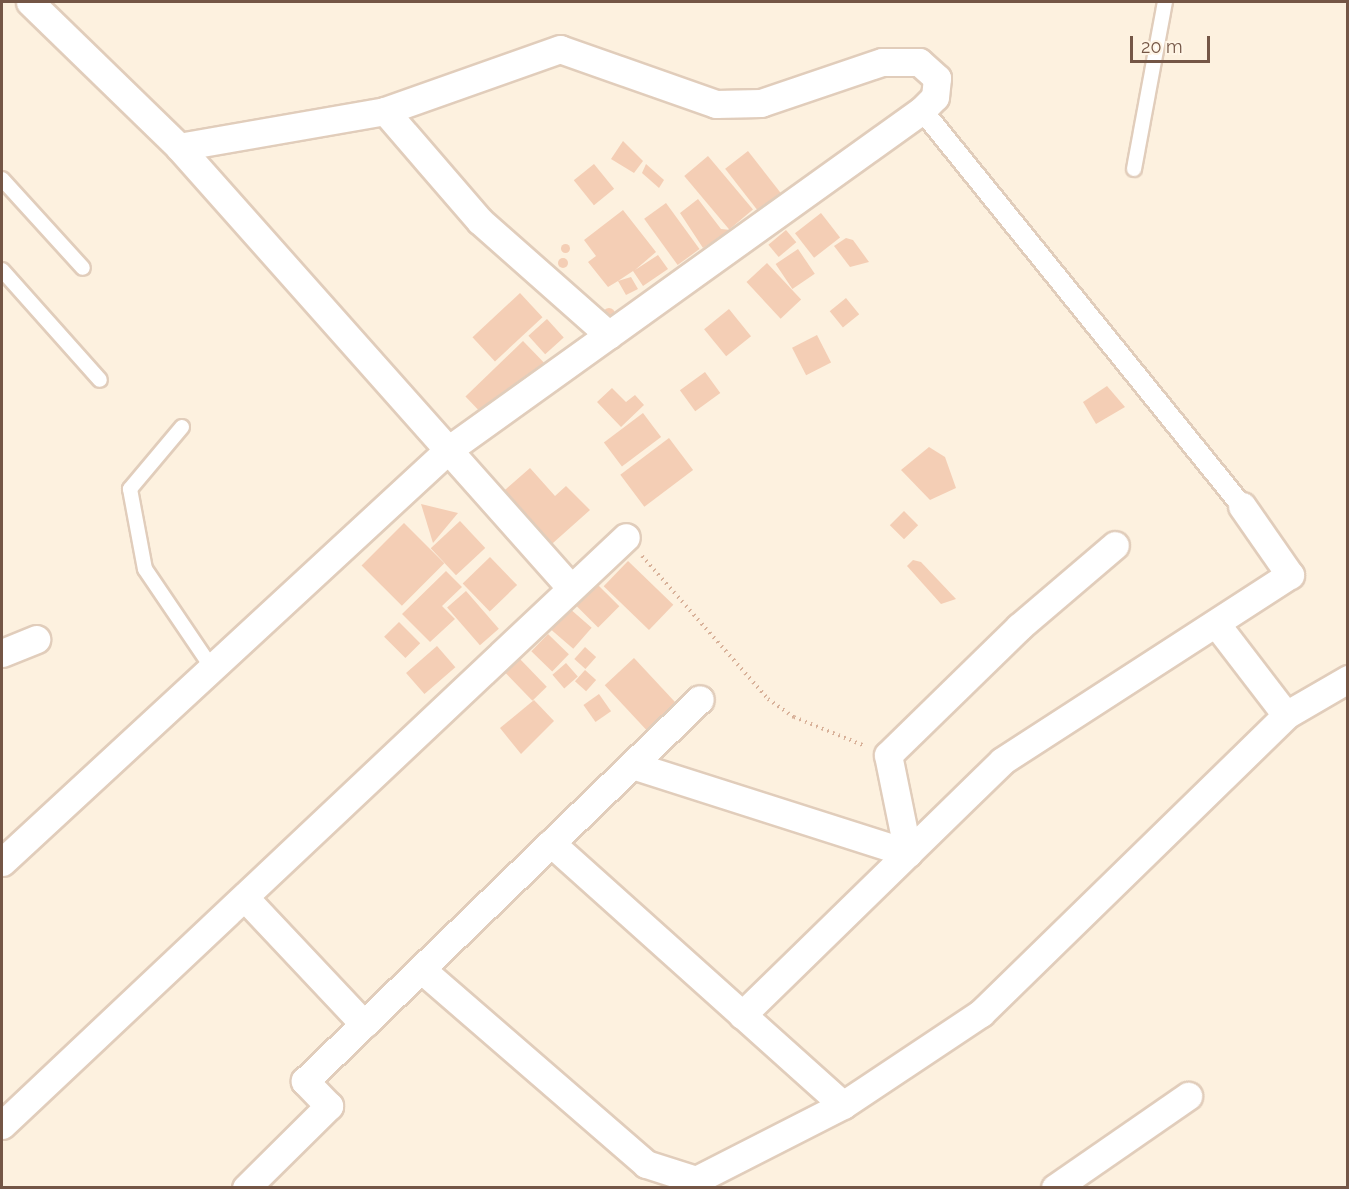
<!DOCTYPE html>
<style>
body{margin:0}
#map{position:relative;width:1349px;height:1189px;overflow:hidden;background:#fdf1df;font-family:Raleway,sans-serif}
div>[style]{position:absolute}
.building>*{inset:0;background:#f4ceb5;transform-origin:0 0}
.round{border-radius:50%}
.path>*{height:4px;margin-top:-2px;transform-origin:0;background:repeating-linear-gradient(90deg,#d8b199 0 1.5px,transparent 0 6px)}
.roads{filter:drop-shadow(2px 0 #e1cdbb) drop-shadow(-2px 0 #e1cdbb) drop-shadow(0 2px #e1cdbb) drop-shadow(0 -2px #e1cdbb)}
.service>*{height:14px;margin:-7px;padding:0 7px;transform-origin:7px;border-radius:7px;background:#fff}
.pedestrian>*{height:20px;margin:-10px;padding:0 10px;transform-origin:10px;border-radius:10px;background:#fff}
.minor>*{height:27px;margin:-13.5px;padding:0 13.5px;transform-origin:13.5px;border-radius:13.5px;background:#fff}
span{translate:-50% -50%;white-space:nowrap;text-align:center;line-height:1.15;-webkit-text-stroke:6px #fff5e6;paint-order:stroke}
.frame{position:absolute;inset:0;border:3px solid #745646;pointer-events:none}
.scale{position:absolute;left:1130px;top:36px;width:80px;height:27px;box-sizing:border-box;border:3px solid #745646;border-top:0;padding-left:8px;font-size:18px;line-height:21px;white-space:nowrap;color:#745646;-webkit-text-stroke:4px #fff5e6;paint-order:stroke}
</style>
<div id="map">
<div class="building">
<i style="clip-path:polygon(623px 141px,643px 161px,634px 173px,611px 159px)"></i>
<i style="left:748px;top:151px;width:56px;height:29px;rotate:52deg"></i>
<i style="left:708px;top:156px;width:70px;height:31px;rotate:50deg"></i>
<i style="left:594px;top:164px;width:32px;height:26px;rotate:51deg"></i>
<i style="clip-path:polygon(646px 164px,664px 180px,659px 188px,642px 173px)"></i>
<i style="clip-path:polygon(698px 199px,721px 229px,731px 230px,703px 248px,680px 213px)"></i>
<i style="left:666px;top:203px;width:57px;height:27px;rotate:54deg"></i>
<i style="clip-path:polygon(623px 210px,656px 252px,635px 270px,658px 255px,668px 269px,643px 286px,633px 271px,618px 281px,631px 277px,638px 289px,626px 295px,618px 281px,608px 287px,588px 262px,596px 256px,584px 240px)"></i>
<i style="left:821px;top:213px;width:31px;height:33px;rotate:52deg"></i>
<i style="left:786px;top:230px;width:16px;height:23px;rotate:50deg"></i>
<i style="clip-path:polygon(846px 238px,853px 240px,869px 262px,850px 267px,834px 246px)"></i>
<i class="round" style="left:560.5px;top:243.5px;width:9px;height:9px"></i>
<i style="left:798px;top:249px;width:30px;height:27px;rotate:56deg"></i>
<i class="round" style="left:558px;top:258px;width:10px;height:10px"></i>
<i style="left:767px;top:263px;width:50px;height:28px;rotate:47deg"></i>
<i style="left:520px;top:293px;width:33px;height:65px;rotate:47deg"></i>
<i style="left:846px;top:298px;width:21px;height:21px;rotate:51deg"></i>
<i class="round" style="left:603px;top:308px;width:12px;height:12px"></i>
<i style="left:729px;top:309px;width:35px;height:32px;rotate:51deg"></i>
<i style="left:547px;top:319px;width:25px;height:25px;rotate:48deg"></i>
<i style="left:817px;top:335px;width:31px;height:28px;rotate:63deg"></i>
<i style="left:523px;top:341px;width:30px;height:80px;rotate:46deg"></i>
<i style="left:705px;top:372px;width:26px;height:31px;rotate:54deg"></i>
<i style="clip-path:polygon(1107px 386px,1125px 407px,1096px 424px,1083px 402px)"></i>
<i style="clip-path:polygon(612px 388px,626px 402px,635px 395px,644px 405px,621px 427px,597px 402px)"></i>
<i style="left:643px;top:413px;width:30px;height:49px;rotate:53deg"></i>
<i style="left:669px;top:438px;width:40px;height:61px;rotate:53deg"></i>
<i style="clip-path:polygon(929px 447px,945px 457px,956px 488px,930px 500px,901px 470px)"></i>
<i style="clip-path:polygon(530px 468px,555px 496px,566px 486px,590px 510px,544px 551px,521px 527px,529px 519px,522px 524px,498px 496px)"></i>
<i style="clip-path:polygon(421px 504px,458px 513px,433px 543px)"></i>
<i style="left:904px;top:511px;width:20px;height:20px;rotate:45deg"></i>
<i style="left:460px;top:521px;width:37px;height:40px;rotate:47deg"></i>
<i style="left:404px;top:523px;width:57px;height:60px;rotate:45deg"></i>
<i style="left:490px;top:557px;width:39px;height:38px;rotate:46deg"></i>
<i style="clip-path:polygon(913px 560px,921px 562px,956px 599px,941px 604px,907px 566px)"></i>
<i style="left:628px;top:561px;width:63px;height:35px;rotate:44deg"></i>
<i style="clip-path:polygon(446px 571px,462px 587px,442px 606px,455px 619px,430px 642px,402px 614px)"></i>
<i style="left:596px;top:583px;width:33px;height:30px;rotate:45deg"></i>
<i style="left:466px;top:591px;width:50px;height:25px;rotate:49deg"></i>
<i style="left:569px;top:608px;width:30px;height:28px;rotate:41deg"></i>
<i style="left:399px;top:622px;width:30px;height:21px;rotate:45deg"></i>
<i style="left:548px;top:634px;width:29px;height:24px;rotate:44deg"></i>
<i style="left:437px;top:646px;width:28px;height:41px;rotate:49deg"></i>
<i style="left:585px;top:647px;width:15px;height:16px;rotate:42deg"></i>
<i style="left:519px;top:658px;width:40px;height:20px;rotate:46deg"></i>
<i style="left:634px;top:658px;width:69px;height:40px;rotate:47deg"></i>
<i style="left:566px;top:663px;width:18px;height:18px;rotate:49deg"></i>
<i style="left:585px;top:670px;width:15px;height:15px;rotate:42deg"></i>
<i style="left:599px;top:694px;width:21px;height:19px;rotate:55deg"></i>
<i style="clip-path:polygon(534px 700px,554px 721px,521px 754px,500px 728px)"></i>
</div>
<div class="path">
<i style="left:642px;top:556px;width:191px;rotate:48.6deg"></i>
<i style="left:768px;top:699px;width:32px;rotate:35deg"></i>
<i style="left:794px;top:717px;width:77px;rotate:22.2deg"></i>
</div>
<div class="roads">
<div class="service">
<i style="left:1134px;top:169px;width:170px;rotate:-79.5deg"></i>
<i style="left:2px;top:179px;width:120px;rotate:47.7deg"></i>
<i style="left:2px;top:270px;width:147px;rotate:48.3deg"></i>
<i style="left:182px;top:427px;width:81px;rotate:130deg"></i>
<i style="left:130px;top:489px;width:81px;rotate:79.4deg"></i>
<i style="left:145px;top:569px;width:120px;rotate:55.9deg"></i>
</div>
<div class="pedestrian">
<i style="left:922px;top:110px;width:509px;rotate:51.06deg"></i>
</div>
<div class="minor">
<i style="left:30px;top:2px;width:208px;rotate:44.2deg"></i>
<i style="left:179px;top:147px;width:590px;rotate:48.37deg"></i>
<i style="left:385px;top:111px;width:145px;rotate:49.2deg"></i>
<i style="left:480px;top:221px;width:172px;rotate:41.5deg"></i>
<i style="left:1217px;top:625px;width:113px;rotate:52.5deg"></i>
<i style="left:2px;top:653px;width:37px;rotate:-22deg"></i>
<i style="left:632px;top:765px;width:290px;rotate:17.7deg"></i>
<i style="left:908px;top:853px;width:100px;rotate:-101.5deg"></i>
<i style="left:888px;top:755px;width:183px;rotate:-44.3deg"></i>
<i style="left:1019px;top:627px;width:126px;rotate:-40.5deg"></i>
<i style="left:551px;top:843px;width:392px;rotate:41.9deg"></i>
<i style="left:2px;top:862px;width:607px;rotate:-42.73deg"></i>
<i style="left:448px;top:450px;width:583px;rotate:-35.65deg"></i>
<i style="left:922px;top:110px;width:18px;rotate:-45deg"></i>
<i style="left:935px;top:97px;width:19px;rotate:-84deg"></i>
<i style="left:937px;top:78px;width:24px;rotate:-138deg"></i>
<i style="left:919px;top:62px;width:37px;rotate:180deg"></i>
<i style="left:882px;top:62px;width:128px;rotate:161.3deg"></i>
<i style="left:761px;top:103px;width:45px;rotate:178.7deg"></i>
<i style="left:716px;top:104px;width:165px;rotate:-160.6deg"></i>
<i style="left:560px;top:49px;width:186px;rotate:160.5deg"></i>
<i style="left:385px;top:111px;width:209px;rotate:170.1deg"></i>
<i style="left:246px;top:899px;width:172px;rotate:46.7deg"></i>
<i style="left:421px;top:969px;width:298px;rotate:40.9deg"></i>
<i style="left:646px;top:1164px;width:52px;rotate:17.7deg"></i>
<i style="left:696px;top:1180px;width:165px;rotate:-27deg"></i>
<i style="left:843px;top:1105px;width:166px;rotate:-33.7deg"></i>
<i style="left:981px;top:1013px;width:426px;rotate:-44.3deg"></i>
<i style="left:1286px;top:715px;width:72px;rotate:-30.1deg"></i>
<i style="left:742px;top:1015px;width:363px;rotate:-44.3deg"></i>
<i style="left:1002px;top:761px;width:343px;rotate:-32.9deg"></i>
<i style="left:1290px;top:575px;width:84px;rotate:-124.8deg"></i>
<i style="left:2px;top:1125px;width:857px;rotate:-43.3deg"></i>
<i style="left:246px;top:1188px;width:117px;rotate:-44.7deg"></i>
<i style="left:329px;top:1106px;width:35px;rotate:-134deg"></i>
<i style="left:305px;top:1081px;width:549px;rotate:-44.04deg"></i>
<i style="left:1055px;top:1188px;width:162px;rotate:-34.7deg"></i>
</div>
</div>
<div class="frame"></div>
<div class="scale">20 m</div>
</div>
